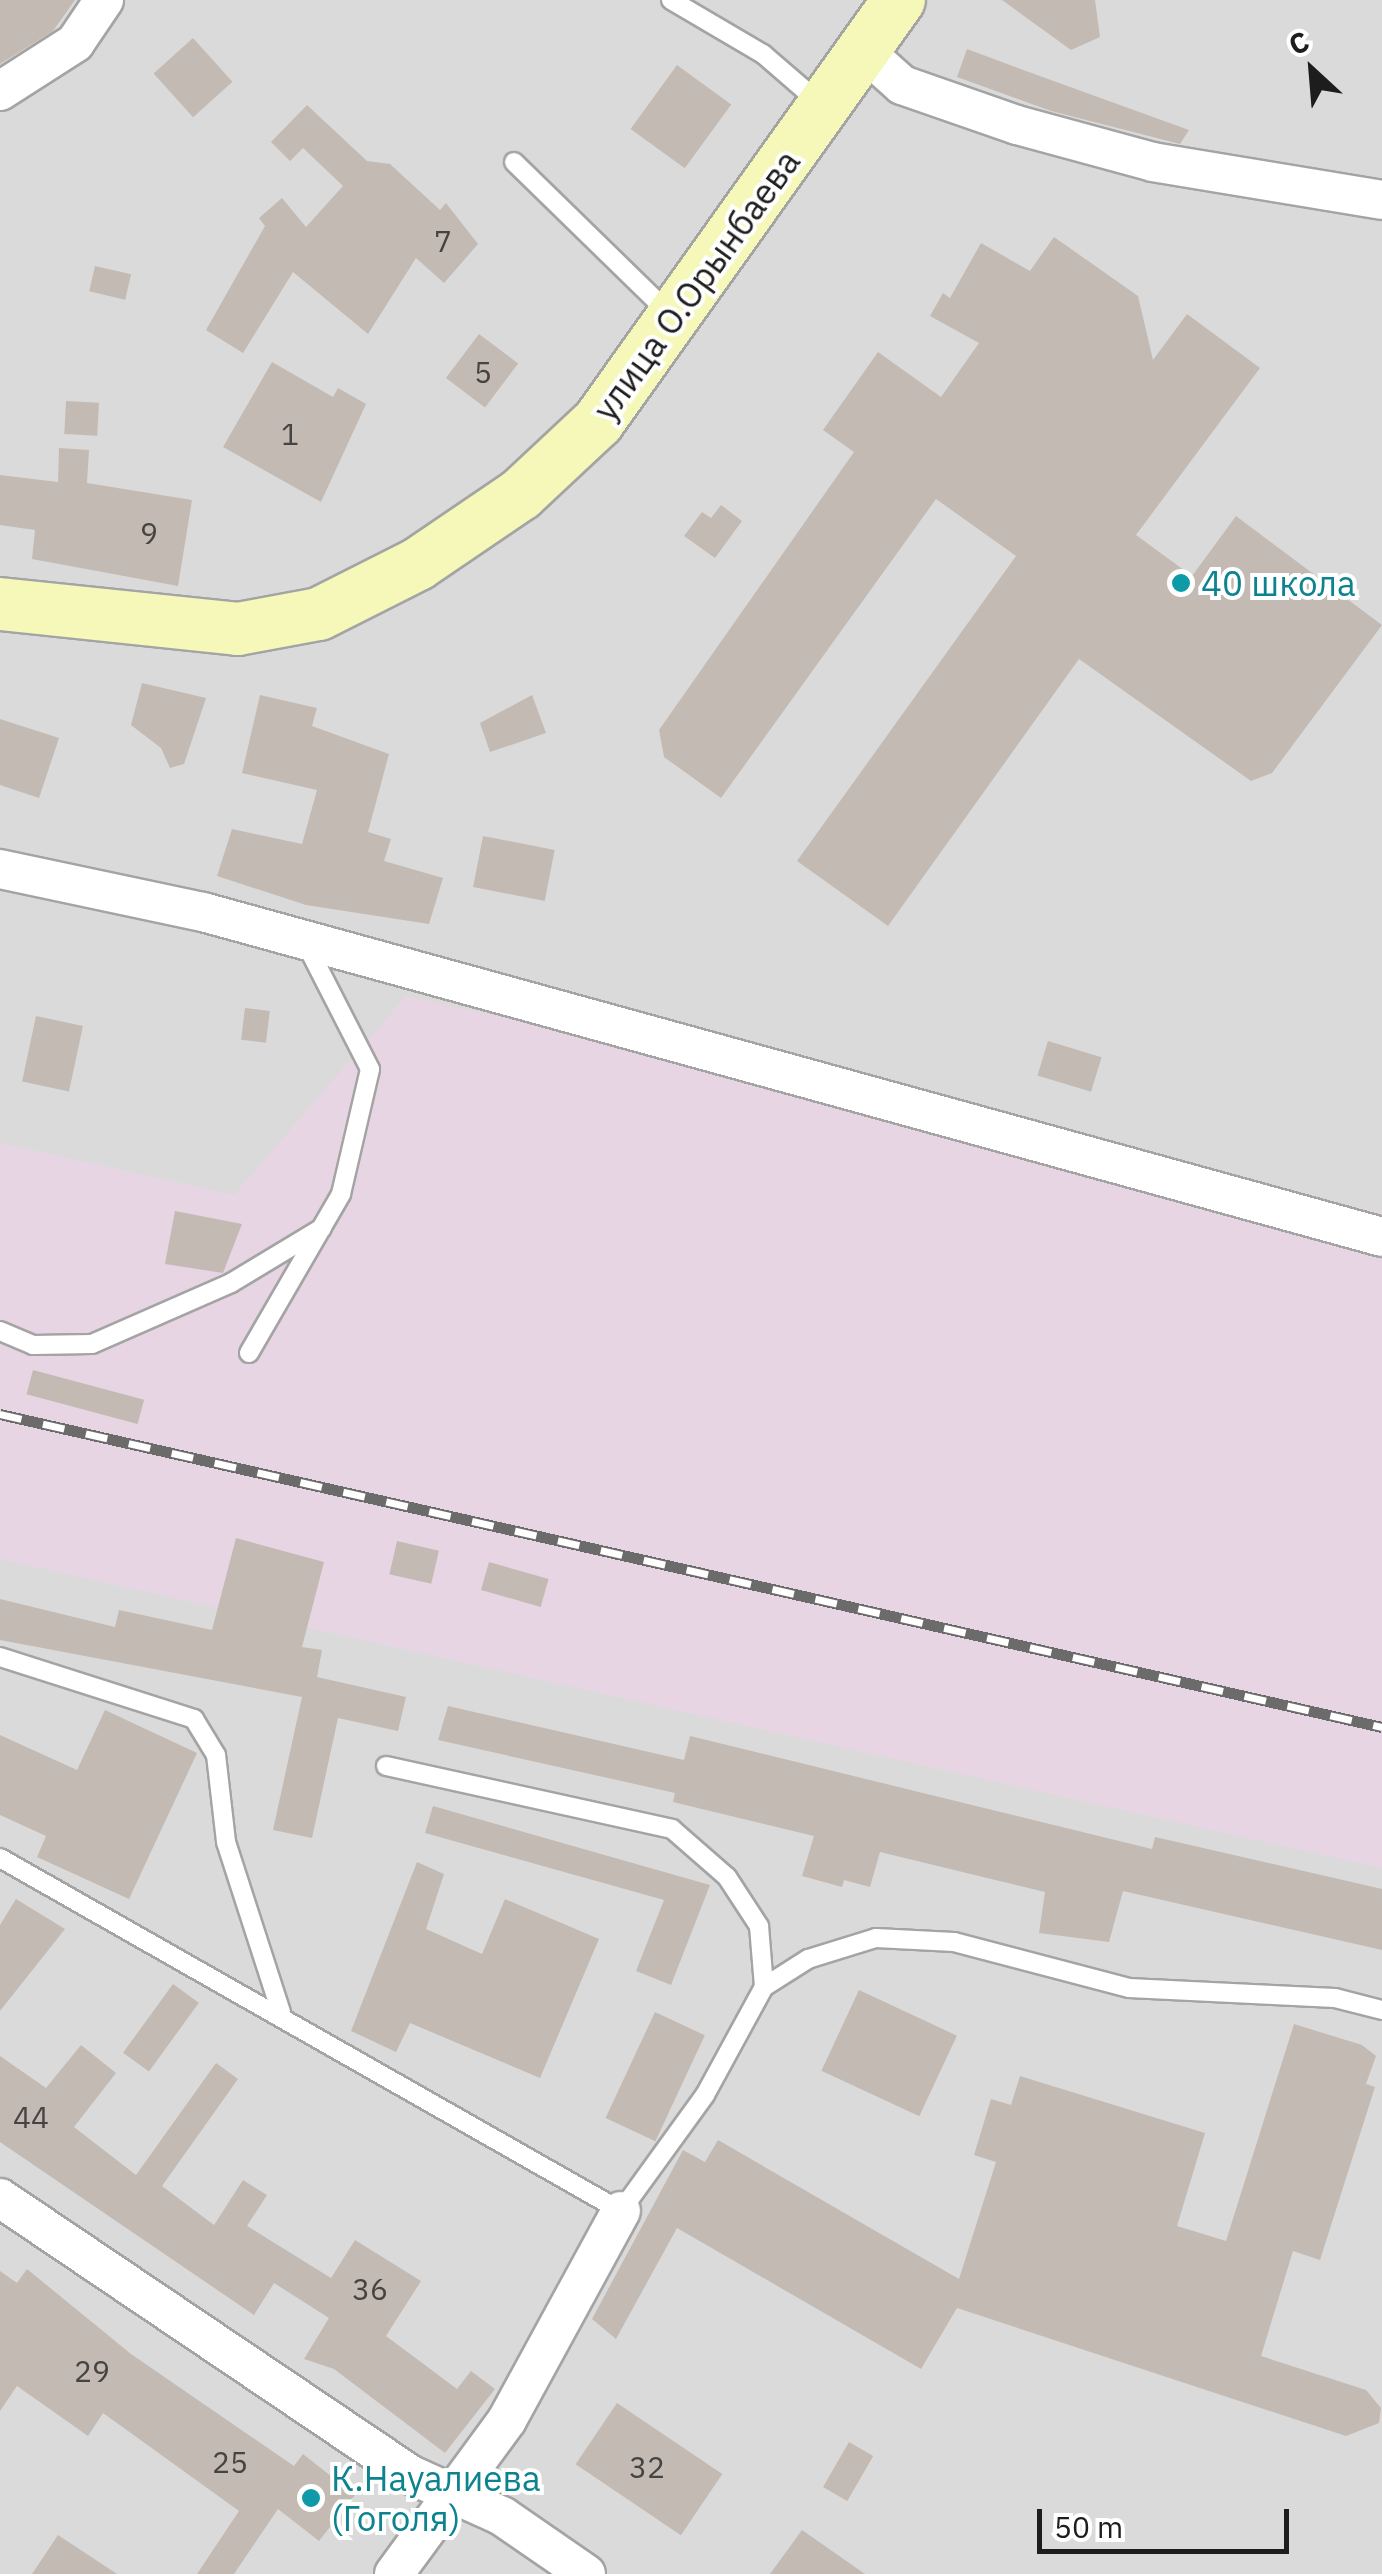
<!DOCTYPE html>
<meta charset="utf-8">
<style>
body{margin:0}
#map{position:relative;width:1382px;height:2574px;overflow:hidden;background:#eeeae3;font-family:"IBM Plex Sans",sans-serif}
div>[style]{position:absolute}
.residential>*{inset:0;background:#dbdada;transform-origin:0 0}
.industrial>*{inset:0;background:#e7d5e4}
.building>*{inset:0;background:#c3bab3;transform-origin:0 0}
.roads{filter:drop-shadow(2px 0 #a4a4a4) drop-shadow(-2px 0 #a4a4a4) drop-shadow(0 2px #a4a4a4) drop-shadow(0 -2px #a4a4a4)}
.lane>*{height:18px;margin:-9px;padding:0 9px;transform-origin:9px;border-radius:9px;background:#fff}
.street>*{height:38px;margin:-19px;padding:0 19px;transform-origin:19px;border-radius:19px;background:#fff}
.secondary>*{height:52px;margin:-26px;padding:0 26px;transform-origin:26px;border-radius:26px;background:#f5f8b8}
.rail>*{height:11px;margin-top:-5.5px;transform-origin:0;background:repeating-linear-gradient(90deg,#fff 0 22px,#6b6b6b 0 44px);box-sizing:border-box;border-block:2px solid #6b6b6b}
.dots>*{width:28px;height:28px;translate:-50% -50%;box-sizing:border-box;border:5px solid #fff;border-radius:50%}
span{translate:-50% -50%;white-space:nowrap;text-align:center;line-height:1.15;-webkit-text-stroke:8px #fff;paint-order:stroke}
.number-label{font-size:30px;color:#464442}
.number-label span{-webkit-text-stroke-width:0}
.street-label{font-size:35px;color:#1d1d1d}
.culture-label{font-size:35px;color:#0d838f}
.left{translate:0 -50%;text-align:left}
.north{position:absolute;left:1262px;top:20px;width:100px;height:100px;-webkit-text-stroke:8px #fff;paint-order:stroke;rotate:334deg;font-size:28px;font-weight:700;line-height:40px;text-align:center;color:#1d1d1d}
.north::after{content:'';display:block;margin:auto;width:35px;height:45px;background:#1d1d1d;clip-path:polygon(50% 0,100% 100%,50% 72%,0 100%)}
.scale{position:absolute;left:1037px;top:2509px;width:252px;height:45px;box-sizing:border-box;border:5px solid #1d1d1d;border-top:0;padding-left:12px;font-size:30px;line-height:35px;white-space:nowrap;color:#1d1d1d;-webkit-text-stroke:8px #fff;paint-order:stroke}
</style>
<div id="map">
<div class="residential">
<i style="left:0;top:0;width:1382px;height:2574px"></i>
</div>
<div class="industrial">
<i style="clip-path:polygon(406px 996px,1382px 1213px,1382px 1868px,0 1559px,0 1143px,234px 1195px)"></i>
</div>
<div class="building">
<i style="clip-path:polygon(0 0,75px 0,53px 31px,0 64px)"></i>
<i style="clip-path:polygon(1002px 0,1095px 0,1100px 37px,1071px 50px)"></i>
<i style="left:193px;top:38px;width:59px;height:53px;rotate:48deg"></i>
<i style="clip-path:polygon(967px 49px,1037px 75px,1189px 130px,1180px 144px,1051px 111px,957px 77px)"></i>
<i style="left:677px;top:65px;width:67px;height:79px;rotate:36deg"></i>
<i style="clip-path:polygon(307px 105px,367px 161px,390px 164px,440px 210px,446px 203px,478px 244px,444px 283px,416px 258px,368px 334px,293px 272px,243px 353px,206px 330px,265px 226px,259px 218px,282px 198px,306px 227px,343px 186px,303px 148px,290px 161px,271px 142px)"></i>
<i style="clip-path:polygon(1054px 237px,1138px 296px,1153px 360px,1187px 314px,1260px 368px,1136px 535px,1192px 576px,1236px 516px,1382px 625px,1272px 773px,1251px 781px,1079px 659px,888px 926px,797px 861px,1016px 556px,936px 499px,721px 798px,664px 757px,659px 730px,854px 452px,823px 430px,878px 352px,941px 397px,979px 343px,930px 316px,943px 293px,950px 298px,981px 243px,1030px 271px)"></i>
<i style="left:95px;top:266px;width:37px;height:26px;rotate:13deg"></i>
<i style="left:479px;top:334px;width:49px;height:55px;rotate:37deg"></i>
<i style="clip-path:polygon(272px 362px,333px 397px,338px 388px,366px 404px,321px 502px,223px 447px)"></i>
<i style="left:66px;top:401px;width:33px;height:33px;rotate:3deg"></i>
<i style="clip-path:polygon(59px 448px,89px 450px,87px 483px,192px 500px,178px 586px,32px 559px,35px 530px,0 525px,0 475px,58px 482px)"></i>
<i style="clip-path:polygon(721px 505px,742px 521px,715px 558px,684px 536px,702px 512px,711px 518px)"></i>
<i style="clip-path:polygon(142px 683px,206px 698px,184px 764px,170px 768px,161px 748px,131px 725px)"></i>
<i style="clip-path:polygon(260px 695px,317px 708px,312px 726px,389px 754px,368px 832px,391px 839px,384px 861px,443px 878px,429px 924px,306px 905px,217px 876px,232px 829px,302px 844px,317px 790px,242px 773px)"></i>
<i style="clip-path:polygon(532px 695px,546px 733px,490px 752px,480px 723px)"></i>
<i style="clip-path:polygon(0 719px,59px 738px,39px 798px,0 785px)"></i>
<i style="left:483px;top:836px;width:73px;height:52px;rotate:11deg"></i>
<i style="left:245px;top:1008px;width:25px;height:32px;rotate:7deg"></i>
<i style="left:36px;top:1016px;width:48px;height:67px;rotate:12deg"></i>
<i style="left:1048px;top:1041px;width:56px;height:36px;rotate:17deg"></i>
<i style="clip-path:polygon(175px 1211px,242px 1224px,223px 1273px,165px 1264px)"></i>
<i style="left:33px;top:1370px;width:115px;height:25px;rotate:15deg"></i>
<i style="clip-path:polygon(236px 1538px,324px 1562px,302px 1647px,322px 1650px,317px 1677px,406px 1697px,398px 1731px,338px 1718px,312px 1838px,273px 1830px,302px 1697px,0 1640px,0 1599px,115px 1627px,119px 1610px,212px 1630px)"></i>
<i style="left:397px;top:1541px;width:43px;height:34px;rotate:13deg"></i>
<i style="left:489px;top:1562px;width:62px;height:29px;rotate:16deg"></i>
<i style="clip-path:polygon(448px 1706px,684px 1760px,690px 1736px,1152px 1849px,1155px 1837px,1382px 1889px,1382px 1950px,1123px 1891px,1109px 1942px,1039px 1933px,1045px 1892px,880px 1852px,870px 1887px,844px 1880px,842px 1887px,802px 1876px,814px 1836px,673px 1802px,675px 1793px,438px 1740px)"></i>
<i style="clip-path:polygon(105px 1710px,197px 1753px,129px 1899px,37px 1857px,46px 1836px,0 1815px,0 1735px,77px 1770px)"></i>
<i style="clip-path:polygon(433px 1806px,710px 1885px,671px 1985px,636px 1971px,664px 1900px,425px 1833px)"></i>
<i style="clip-path:polygon(417px 1862px,444px 1874px,426px 1929px,482px 1954px,505px 1899px,599px 1939px,540px 2078px,410px 2023px,396px 2052px,351px 2031px)"></i>
<i style="clip-path:polygon(16px 1899px,65px 1929px,0 2011px,0 1925px)"></i>
<i style="left:173px;top:1984px;width:32px;height:85px;rotate:36deg"></i>
<i style="left:859px;top:1990px;width:108px;height:89px;rotate:25deg"></i>
<i style="left:655px;top:2012px;width:55px;height:117px;rotate:25deg"></i>
<i style="clip-path:polygon(1294px 2024px,1362px 2045px,1376px 2056px,1366px 2084px,1375px 2087px,1320px 2260px,1293px 2251px,1261px 2356px,1366px 2390px,1381px 2408px,1379px 2423px,1346px 2436px,957px 2308px,921px 2369px,677px 2228px,616px 2339px,592px 2319px,683px 2150px,705px 2162px,718px 2140px,959px 2279px,996px 2162px,974px 2155px,991px 2099px,1011px 2105px,1020px 2076px,1205px 2133px,1177px 2226px,1226px 2241px)"></i>
<i style="clip-path:polygon(81px 2045px,116px 2073px,74px 2127px,136px 2175px,216px 2063px,238px 2079px,162px 2186px,214px 2225px,243px 2180px,267px 2195px,247px 2226px,331px 2278px,355px 2240px,421px 2281px,386px 2336px,457px 2389px,471px 2371px,495px 2389px,445px 2453px,334px 2369px,304px 2359px,329px 2318px,274px 2283px,254px 2315px,0 2142px,0 2056px,46px 2088px)"></i>
<i style="clip-path:polygon(27px 2269px,131px 2354px,294px 2466px,303px 2454px,355px 2495px,319px 2541px,278px 2509px,234px 2574px,197px 2574px,239px 2511px,103px 2413px,88px 2436px,17px 2386px,0 2411px,0 2271px,17px 2283px)"></i>
<i style="left:617px;top:2403px;width:127px;height:74px;rotate:34deg"></i>
<i style="left:849px;top:2442px;width:28px;height:52px;rotate:30deg"></i>
<i style="clip-path:polygon(802px 2530px,865px 2574px,770px 2574px)"></i>
<i style="clip-path:polygon(58px 2535px,117px 2574px,32px 2574px)"></i>
</div>
<div class="roads">
<div class="lane">
<i style="left:671px;top:0;width:107px;rotate:30.4deg"></i>
<i style="left:763px;top:54px;width:77px;rotate:40.8deg"></i>
<i style="left:514px;top:162px;width:218px;rotate:44.3deg"></i>
<i style="left:0;top:1331px;width:36px;rotate:23deg"></i>
<i style="left:33px;top:1345px;width:59px;rotate:-1deg"></i>
<i style="left:92px;top:1344px;width:152px;rotate:-23.7deg"></i>
<i style="left:231px;top:1283px;width:106px;rotate:-31.1deg"></i>
<i style="left:249px;top:1353px;width:184px;rotate:-59.9deg"></i>
<i style="left:341px;top:1194px;width:128px;rotate:-76.9deg"></i>
<i style="left:370px;top:1069px;width:140px;rotate:-117.1deg"></i>
<i style="left:0;top:1657px;width:204px;rotate:17.7deg"></i>
<i style="left:194px;top:1719px;width:42px;rotate:58.6deg"></i>
<i style="left:216px;top:1755px;width:88px;rotate:83.4deg"></i>
<i style="left:226px;top:1842px;width:179px;rotate:72.1deg"></i>
<i style="left:386px;top:1766px;width:293px;rotate:12.4deg"></i>
<i style="left:672px;top:1829px;width:73px;rotate:41.1deg"></i>
<i style="left:727px;top:1877px;width:59px;rotate:56.9deg"></i>
<i style="left:759px;top:1926px;width:61px;rotate:85.3deg"></i>
<i style="left:0;top:1858px;width:714px;rotate:29.62deg"></i>
<i style="left:621px;top:2211px;width:143px;rotate:-54.1deg"></i>
<i style="left:705px;top:2095px;width:123px;rotate:-61.4deg"></i>
<i style="left:764px;top:1987px;width:52px;rotate:-32.5deg"></i>
<i style="left:808px;top:1959px;width:71px;rotate:-17.2deg"></i>
<i style="left:876px;top:1938px;width:78px;rotate:2.9deg"></i>
<i style="left:954px;top:1942px;width:181px;rotate:14.7deg"></i>
<i style="left:1129px;top:1988px;width:206px;rotate:2.8deg"></i>
<i style="left:1335px;top:1998px;width:49px;rotate:14.3deg"></i>
</div>
<div class="street">
<i style="left:864px;top:51px;width:51px;rotate:41.8deg"></i>
<i style="left:902px;top:85px;width:122px;rotate:19.2deg"></i>
<i style="left:1017px;top:125px;width:141px;rotate:15.2deg"></i>
<i style="left:1153px;top:162px;width:232px;rotate:9.4deg"></i>
<i style="left:0;top:91px;width:89px;rotate:-32.6deg"></i>
<i style="left:75px;top:43px;width:52px;rotate:-56deg"></i>
<i style="left:0;top:869px;width:208px;rotate:12deg"></i>
<i style="left:203px;top:912px;width:1223px;rotate:15.41deg"></i>
<i style="left:0;top:2198px;width:493px;rotate:34deg"></i>
<i style="left:409px;top:2474px;width:102px;rotate:24.3deg"></i>
<i style="left:502px;top:2516px;width:102px;rotate:34.6deg"></i>
<i style="left:394px;top:2574px;width:191px;rotate:-53.7deg"></i>
<i style="left:507px;top:2420px;width:238px;rotate:-61.4deg"></i>
</div>
<div class="secondary">
<i style="left:0;top:604px;width:239px;rotate:6deg"></i>
<i style="left:238px;top:629px;width:82px;rotate:-10.5deg"></i>
<i style="left:319px;top:614px;width:111px;rotate:-26.8deg"></i>
<i style="left:418px;top:564px;width:125px;rotate:-34.2deg"></i>
<i style="left:521px;top:494px;width:105px;rotate:-43.1deg"></i>
<i style="left:598px;top:422px;width:518px;rotate:-54.5deg"></i>
</div>
</div>
<div class="rail">
<i style="left:0;top:1414px;width:1417px;rotate:12.76deg"></i>
</div>
<div class="dots">
<i style="left:1181px;top:583px;background:#0f9aa8"></i>
<i style="left:311px;top:2498px;background:#0f9aa8"></i>
</div>
<div class="number-label">
<span style="left:443px;top:241px">7</span>
<span style="left:483px;top:372px">5</span>
<span style="left:290px;top:434px">1</span>
<span style="left:149px;top:533px">9</span>
<span style="left:31px;top:2117px">44</span>
<span style="left:370px;top:2289px">36</span>
<span style="left:92px;top:2371px">29</span>
<span style="left:230px;top:2462px">25</span>
<span style="left:647px;top:2467px">32</span>
</div>
<div class="street-label">
<span style="left:696px;top:285px;rotate:-54deg">улица О.Орынбаева</span>
</div>
<div class="culture-label">
<span class="left" style="left:1201px;top:583px">40 школа</span>
<span class="left" style="left:331px;top:2498px">К.Науалиева<br>(Гоголя)</span>
</div>
<div class="north">С</div>
<div class="scale">50 m</div>
</div>
